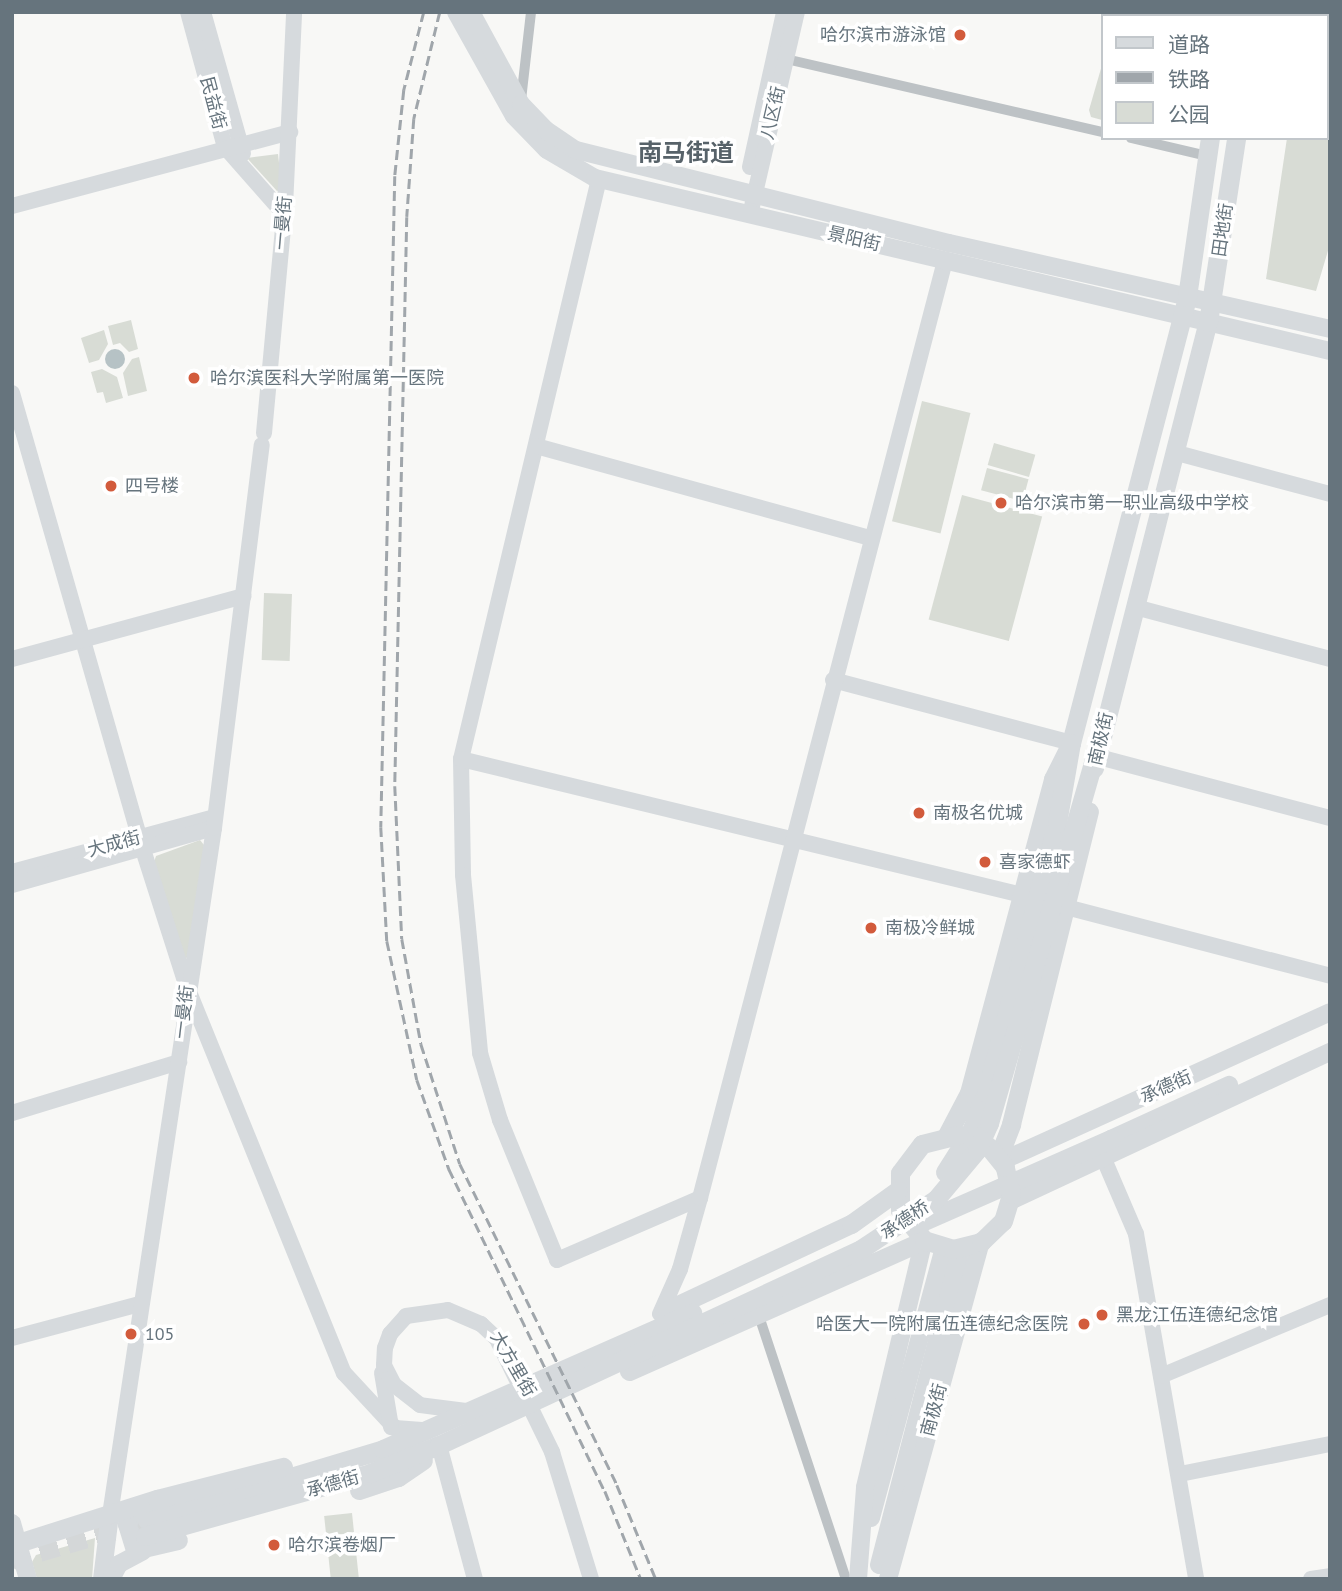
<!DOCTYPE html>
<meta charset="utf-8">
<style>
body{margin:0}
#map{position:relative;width:1342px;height:1591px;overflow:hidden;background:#f8f8f6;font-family:"PT Sans","Noto Sans SC",sans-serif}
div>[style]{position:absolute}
.green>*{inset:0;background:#d8dcd5;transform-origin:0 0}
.water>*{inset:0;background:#b6c2c5}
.round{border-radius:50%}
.highway-tunnel>*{height:19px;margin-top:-9.5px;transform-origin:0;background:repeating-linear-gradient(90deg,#d4d7d8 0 19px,transparent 0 29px)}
.street>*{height:10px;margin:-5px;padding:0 5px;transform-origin:5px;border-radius:5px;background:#bdc2c5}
.secondary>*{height:16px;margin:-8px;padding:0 8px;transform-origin:8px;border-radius:8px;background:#d6dadd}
.primary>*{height:18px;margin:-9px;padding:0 9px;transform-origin:9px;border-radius:9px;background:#d6dadd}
.highway>*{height:19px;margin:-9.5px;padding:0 9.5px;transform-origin:9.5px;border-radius:9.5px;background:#d6dadd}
.rail>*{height:2.5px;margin-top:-1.25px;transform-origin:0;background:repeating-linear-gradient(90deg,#a0a6ab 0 10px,transparent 0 15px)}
.dots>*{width:19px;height:19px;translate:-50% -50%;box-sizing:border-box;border:4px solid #fff;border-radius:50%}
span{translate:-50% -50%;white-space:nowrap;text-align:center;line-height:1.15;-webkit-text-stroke:7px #fff;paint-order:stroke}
.poi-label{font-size:18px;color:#66747d}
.right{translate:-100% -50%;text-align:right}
.left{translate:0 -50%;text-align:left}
.street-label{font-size:18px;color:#66747d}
.district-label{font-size:24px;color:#576269;font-weight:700}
.frame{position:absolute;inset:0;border:14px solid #66747d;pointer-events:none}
.legend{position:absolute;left:1101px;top:14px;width:228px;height:126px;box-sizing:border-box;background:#fff;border:2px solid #c2c7cb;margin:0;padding:9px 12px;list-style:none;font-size:21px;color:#66747d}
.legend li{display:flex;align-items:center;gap:14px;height:35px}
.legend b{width:35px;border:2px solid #c2c7cb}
</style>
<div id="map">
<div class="green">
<i style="clip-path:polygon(1117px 12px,1216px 12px,1117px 16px)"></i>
<i style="clip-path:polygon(1302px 12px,1330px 12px,1330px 244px,1316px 291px,1266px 279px,1287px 138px,1326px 138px,1326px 16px,1301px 16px)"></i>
<i style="clip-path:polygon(1102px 65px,1102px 120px,1091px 117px,1089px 110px)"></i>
<i style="clip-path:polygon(278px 154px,282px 189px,277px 191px,247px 158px)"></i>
<i style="clip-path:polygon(131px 320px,138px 349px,129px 352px,120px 343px,113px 345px,108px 326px)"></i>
<i style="clip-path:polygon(104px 330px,108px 344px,99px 360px,89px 363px,81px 338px)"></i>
<i style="clip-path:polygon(139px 357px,147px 391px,128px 396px,123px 373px,132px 359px)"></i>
<i style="clip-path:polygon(102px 369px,117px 377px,123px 398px,106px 403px,103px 392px,97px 393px,91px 372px)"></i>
<i style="left:922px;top:401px;width:50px;height:124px;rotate:14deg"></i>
<i style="left:994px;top:443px;width:43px;height:23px;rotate:16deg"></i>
<i style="left:987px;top:468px;width:43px;height:23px;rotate:15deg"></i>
<i style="left:962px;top:495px;width:83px;height:129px;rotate:15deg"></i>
<i style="left:264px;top:593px;width:28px;height:67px;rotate:2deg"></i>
<i style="clip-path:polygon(200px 840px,204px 845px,190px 957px,185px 958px,154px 862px,156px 856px)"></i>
<i style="left:352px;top:1513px;width:66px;height:28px;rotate:84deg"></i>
<i style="clip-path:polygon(95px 1538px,92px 1579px,37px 1579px,32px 1562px,36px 1555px)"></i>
</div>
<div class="water">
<i class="round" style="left:105px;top:349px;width:20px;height:20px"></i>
</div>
<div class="highway-tunnel">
<i style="left:12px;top:1560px;width:136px;rotate:-16.2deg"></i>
</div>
<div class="street">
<i style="left:786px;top:59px;width:324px;rotate:13deg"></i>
<i style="left:521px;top:100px;width:89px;rotate:-83.5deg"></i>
<i style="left:1131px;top:138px;width:79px;rotate:13.2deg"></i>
<i style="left:758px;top:1313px;width:280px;rotate:71.7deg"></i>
</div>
<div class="secondary">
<i style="left:188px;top:12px;width:140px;rotate:74.7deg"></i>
<i style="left:225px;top:147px;width:89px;rotate:48.6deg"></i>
<i style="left:203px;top:12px;width:147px;rotate:74.2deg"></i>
<i style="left:750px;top:167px;width:159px;rotate:-77.6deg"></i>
<i style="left:599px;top:179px;width:596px;rotate:103.38deg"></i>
<i style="left:461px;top:759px;width:116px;rotate:89deg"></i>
<i style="left:463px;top:875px;width:179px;rotate:84.5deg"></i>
<i style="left:480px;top:1053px;width:70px;rotate:73.4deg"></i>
<i style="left:500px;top:1120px;width:151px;rotate:67.8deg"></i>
<i style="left:557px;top:1260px;width:156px;rotate:-23.4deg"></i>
<i style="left:12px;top:206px;width:288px;rotate:-14.9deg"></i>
<i style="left:750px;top:215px;width:208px;rotate:-77deg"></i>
<i style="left:12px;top:393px;width:462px;rotate:74deg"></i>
<i style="left:139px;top:837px;width:157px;rotate:72.3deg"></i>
<i style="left:187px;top:987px;width:417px;rotate:67.9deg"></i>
<i style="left:344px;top:1373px;width:75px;rotate:47.2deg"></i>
<i style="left:395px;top:1428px;width:27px;rotate:4deg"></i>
<i style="left:264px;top:433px;width:228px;rotate:-84.7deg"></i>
<i style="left:285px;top:206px;width:194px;rotate:-87.3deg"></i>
<i style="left:536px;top:446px;width:345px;rotate:15.4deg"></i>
<i style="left:1177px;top:453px;width:158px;rotate:15deg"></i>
<i style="left:1135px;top:607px;width:202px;rotate:14.9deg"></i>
<i style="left:12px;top:659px;width:240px;rotate:-15.2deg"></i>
<i style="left:833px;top:680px;width:246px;rotate:14.8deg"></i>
<i style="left:1095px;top:756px;width:243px;rotate:14.8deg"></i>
<i style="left:461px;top:759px;width:577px;rotate:13.63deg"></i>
<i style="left:12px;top:872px;width:210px;rotate:-15.2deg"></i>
<i style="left:12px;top:885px;width:210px;rotate:-15.8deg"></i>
<i style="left:1066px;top:907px;width:273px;rotate:14.6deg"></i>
<i style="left:12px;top:1113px;width:175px;rotate:-17deg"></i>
<i style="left:1103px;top:1157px;width:84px;rotate:66.8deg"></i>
<i style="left:1136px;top:1234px;width:350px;rotate:80.1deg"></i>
<i style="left:660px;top:1314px;width:49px;rotate:-66deg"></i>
<i style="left:680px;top:1269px;width:74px;rotate:-74.3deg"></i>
<i style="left:700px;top:1198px;width:969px;rotate:-75.35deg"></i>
<i style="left:12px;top:1338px;width:132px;rotate:-14.9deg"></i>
<i style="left:382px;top:1373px;width:55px;rotate:80.5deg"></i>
<i style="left:1161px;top:1376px;width:183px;rotate:-22.8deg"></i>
<i style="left:466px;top:1411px;width:46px;rotate:-172.6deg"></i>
<i style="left:420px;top:1405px;width:33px;rotate:-142deg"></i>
<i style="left:394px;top:1385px;width:22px;rotate:-117deg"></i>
<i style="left:384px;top:1365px;width:17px;rotate:-87deg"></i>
<i style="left:385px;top:1348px;width:15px;rotate:-70deg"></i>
<i style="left:390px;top:1334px;width:24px;rotate:-48deg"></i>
<i style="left:406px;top:1316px;width:42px;rotate:-8.1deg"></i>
<i style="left:448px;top:1310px;width:36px;rotate:23deg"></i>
<i style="left:481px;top:1324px;width:22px;rotate:43deg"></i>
<i style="left:497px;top:1339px;width:126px;rotate:64deg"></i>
<i style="left:552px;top:1452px;width:133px;rotate:72.9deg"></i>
<i style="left:439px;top:1445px;width:139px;rotate:75deg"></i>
<i style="left:1180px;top:1474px;width:153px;rotate:-11.3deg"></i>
<i style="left:110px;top:1515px;width:695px;rotate:-81.39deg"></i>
<i style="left:214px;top:828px;width:386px;rotate:-82.9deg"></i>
<i style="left:1311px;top:1579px;width:19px;rotate:-9deg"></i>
</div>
<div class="primary">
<i style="left:456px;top:12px;width:119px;rotate:60.9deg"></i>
<i style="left:514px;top:116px;width:47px;rotate:45.9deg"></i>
<i style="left:547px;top:150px;width:56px;rotate:30.3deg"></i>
<i style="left:595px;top:178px;width:755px;rotate:13.24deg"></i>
<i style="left:471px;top:12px;width:105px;rotate:61.5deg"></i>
<i style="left:521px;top:104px;width:36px;rotate:46deg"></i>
<i style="left:546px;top:130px;width:36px;rotate:34deg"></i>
<i style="left:576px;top:150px;width:384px;rotate:14deg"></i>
<i style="left:949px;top:243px;width:391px;rotate:12.7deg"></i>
<i style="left:1111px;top:1139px;width:130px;rotate:-24.6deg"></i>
<i style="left:1002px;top:1161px;width:360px;rotate:-24.4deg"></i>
<i style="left:1010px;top:1201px;width:353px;rotate:-25deg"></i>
<i style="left:871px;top:1518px;width:280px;rotate:-74.9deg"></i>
<i style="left:12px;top:1523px;width:58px;rotate:74.1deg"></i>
<i style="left:879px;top:1565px;width:327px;rotate:-75.5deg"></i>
<i style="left:102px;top:1579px;width:64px;rotate:-82.9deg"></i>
<i style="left:111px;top:1579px;width:17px;rotate:-62deg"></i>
<i style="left:119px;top:1564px;width:27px;rotate:-28deg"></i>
<i style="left:858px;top:1579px;width:92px;rotate:-85.6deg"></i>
<i style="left:865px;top:1487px;width:254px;rotate:-76.6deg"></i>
<i style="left:888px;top:1579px;width:350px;rotate:-74.6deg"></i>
</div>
<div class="highway">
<i style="left:1228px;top:16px;width:4px;rotate:-76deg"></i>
<i style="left:1254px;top:16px;width:4px;rotate:-90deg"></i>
<i style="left:1094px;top:768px;width:460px;rotate:-75.7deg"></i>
<i style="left:1208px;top:322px;width:186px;rotate:-81.3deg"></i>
<i style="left:947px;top:1135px;width:47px;rotate:-62.4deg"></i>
<i style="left:969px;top:1093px;width:325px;rotate:-75deg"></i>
<i style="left:1053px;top:779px;width:40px;rotate:-63.4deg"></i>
<i style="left:1071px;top:743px;width:461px;rotate:-75.4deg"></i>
<i style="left:1187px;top:297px;width:161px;rotate:-81.8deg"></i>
<i style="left:999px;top:1156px;width:34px;rotate:-69deg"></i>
<i style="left:1011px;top:1124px;width:322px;rotate:-76deg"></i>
<i style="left:945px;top:1172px;width:49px;rotate:-57.6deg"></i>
<i style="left:971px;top:1131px;width:41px;rotate:-68.5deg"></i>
<i style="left:986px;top:1093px;width:279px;rotate:-75.3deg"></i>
<i style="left:1057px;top:823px;width:81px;rotate:-80.1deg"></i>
<i style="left:917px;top:1224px;width:212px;rotate:-23.7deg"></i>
<i style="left:924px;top:1240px;width:38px;rotate:-129deg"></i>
<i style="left:900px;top:1210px;width:37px;rotate:-90deg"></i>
<i style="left:900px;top:1173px;width:36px;rotate:-53deg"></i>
<i style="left:922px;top:1144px;width:38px;rotate:-14deg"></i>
<i style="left:667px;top:1310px;width:203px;rotate:-25.1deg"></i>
<i style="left:851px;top:1224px;width:57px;rotate:-35.7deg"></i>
<i style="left:629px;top:1371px;width:323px;rotate:-23.9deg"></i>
<i style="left:924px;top:1240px;width:30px;rotate:17deg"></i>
<i style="left:953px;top:1249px;width:29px;rotate:-14deg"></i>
<i style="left:981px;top:1242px;width:30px;rotate:-44deg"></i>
<i style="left:1003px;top:1221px;width:28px;rotate:-73deg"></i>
<i style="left:1011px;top:1194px;width:28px;rotate:-103deg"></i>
<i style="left:1005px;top:1167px;width:26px;rotate:-129deg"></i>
<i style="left:359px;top:1490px;width:41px;rotate:-18.4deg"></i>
<i style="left:398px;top:1477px;width:30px;rotate:-34deg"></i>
<i style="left:136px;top:1506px;width:20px;rotate:117deg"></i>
<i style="left:127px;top:1524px;width:27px;rotate:73deg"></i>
<i style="left:135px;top:1550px;width:44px;rotate:-13.1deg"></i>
<i style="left:147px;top:1520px;width:246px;rotate:-16.7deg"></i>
<i style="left:383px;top:1449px;width:338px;rotate:-23.8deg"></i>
<i style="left:145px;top:1536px;width:234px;rotate:-15.6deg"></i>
<i style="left:370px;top:1473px;width:74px;rotate:-22.1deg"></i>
<i style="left:439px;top:1445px;width:465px;rotate:-24.9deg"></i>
<i style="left:861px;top:1249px;width:90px;rotate:-33.7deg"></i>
<i style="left:936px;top:1199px;width:64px;rotate:-50.1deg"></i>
<i style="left:977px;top:1150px;width:30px;rotate:-66deg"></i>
<i style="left:989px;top:1123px;width:382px;rotate:-73.9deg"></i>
<i style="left:18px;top:1543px;width:146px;rotate:-17.6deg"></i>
<i style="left:157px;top:1499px;width:130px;rotate:-14.3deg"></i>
</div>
<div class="rail">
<i style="left:424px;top:12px;width:81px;rotate:104.4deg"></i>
<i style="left:404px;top:90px;width:86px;rotate:96deg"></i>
<i style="left:395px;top:176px;width:651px;rotate:91.23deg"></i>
<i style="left:381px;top:827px;width:114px;rotate:87deg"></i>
<i style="left:387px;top:941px;width:142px;rotate:77.8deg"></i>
<i style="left:417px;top:1080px;width:95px;rotate:70.2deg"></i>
<i style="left:449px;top:1169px;width:358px;rotate:64.2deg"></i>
<i style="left:605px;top:1491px;width:95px;rotate:67.8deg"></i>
<i style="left:440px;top:12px;width:110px;rotate:103.7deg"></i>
<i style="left:414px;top:119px;width:98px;rotate:94.1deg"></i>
<i style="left:407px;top:217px;width:569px;rotate:91.21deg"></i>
<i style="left:395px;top:786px;width:153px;rotate:87.4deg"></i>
<i style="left:402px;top:939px;width:107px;rotate:79.7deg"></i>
<i style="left:421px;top:1044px;width:126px;rotate:72deg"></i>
<i style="left:460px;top:1164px;width:357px;rotate:63.9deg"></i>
<i style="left:617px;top:1485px;width:102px;rotate:67.5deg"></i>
</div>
<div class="dots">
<i style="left:960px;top:35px;background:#d25b3c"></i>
<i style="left:194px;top:378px;background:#d25b3c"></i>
<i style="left:111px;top:486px;background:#d25b3c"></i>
<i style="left:1001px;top:503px;background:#d25b3c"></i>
<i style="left:919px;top:813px;background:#d25b3c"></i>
<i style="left:985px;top:862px;background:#d25b3c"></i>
<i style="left:871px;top:928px;background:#d25b3c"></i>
<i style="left:1102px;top:1315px;background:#d25b3c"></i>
<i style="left:1084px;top:1324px;background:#d25b3c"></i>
<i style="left:131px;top:1334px;background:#d25b3c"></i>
<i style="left:274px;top:1545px;background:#d25b3c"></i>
</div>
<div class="poi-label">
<span class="right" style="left:946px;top:35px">哈尔滨市游泳馆</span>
<span class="left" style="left:210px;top:378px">哈尔滨医科大学附属第一医院</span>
<span class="left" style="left:125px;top:486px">四号楼</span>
<span class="left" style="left:1015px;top:503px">哈尔滨市第一职业高级中学校</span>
<span class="left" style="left:933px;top:813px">南极名优城</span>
<span class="left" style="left:999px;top:862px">喜家德虾</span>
<span class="left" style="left:885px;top:928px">南极冷鲜城</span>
<span class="left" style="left:1116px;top:1315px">黑龙江伍连德纪念馆</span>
<span class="right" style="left:1068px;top:1324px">哈医大一院附属伍连德纪念医院</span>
<span class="left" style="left:145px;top:1334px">105</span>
<span class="left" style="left:288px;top:1545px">哈尔滨卷烟厂</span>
</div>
<div class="street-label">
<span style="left:213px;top:103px;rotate:75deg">民益街</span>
<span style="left:773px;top:113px;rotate:-77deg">八区街</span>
<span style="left:283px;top:223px;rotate:-85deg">一曼街</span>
<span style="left:1223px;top:230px;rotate:-82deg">田地街</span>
<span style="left:854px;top:239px;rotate:13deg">景阳街</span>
<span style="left:1101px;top:739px;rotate:-77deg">南极街</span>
<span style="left:114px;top:844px;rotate:-15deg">大成街</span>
<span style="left:184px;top:1012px;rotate:-83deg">一曼街</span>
<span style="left:1166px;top:1087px;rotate:-24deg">承德街</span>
<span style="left:905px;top:1220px;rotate:-34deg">承德桥</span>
<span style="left:513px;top:1364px;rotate:60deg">大方里街</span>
<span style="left:934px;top:1410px;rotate:-75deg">南极街</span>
<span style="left:333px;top:1484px;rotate:-16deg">承德街</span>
</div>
<div class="district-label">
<span style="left:686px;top:153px">南马街道</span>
</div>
<div class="frame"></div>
<ul class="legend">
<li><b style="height:9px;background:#d6dadd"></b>道路</li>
<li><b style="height:9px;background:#a0a6ab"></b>铁路</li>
<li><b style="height:19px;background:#d8dcd5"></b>公园</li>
</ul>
</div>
